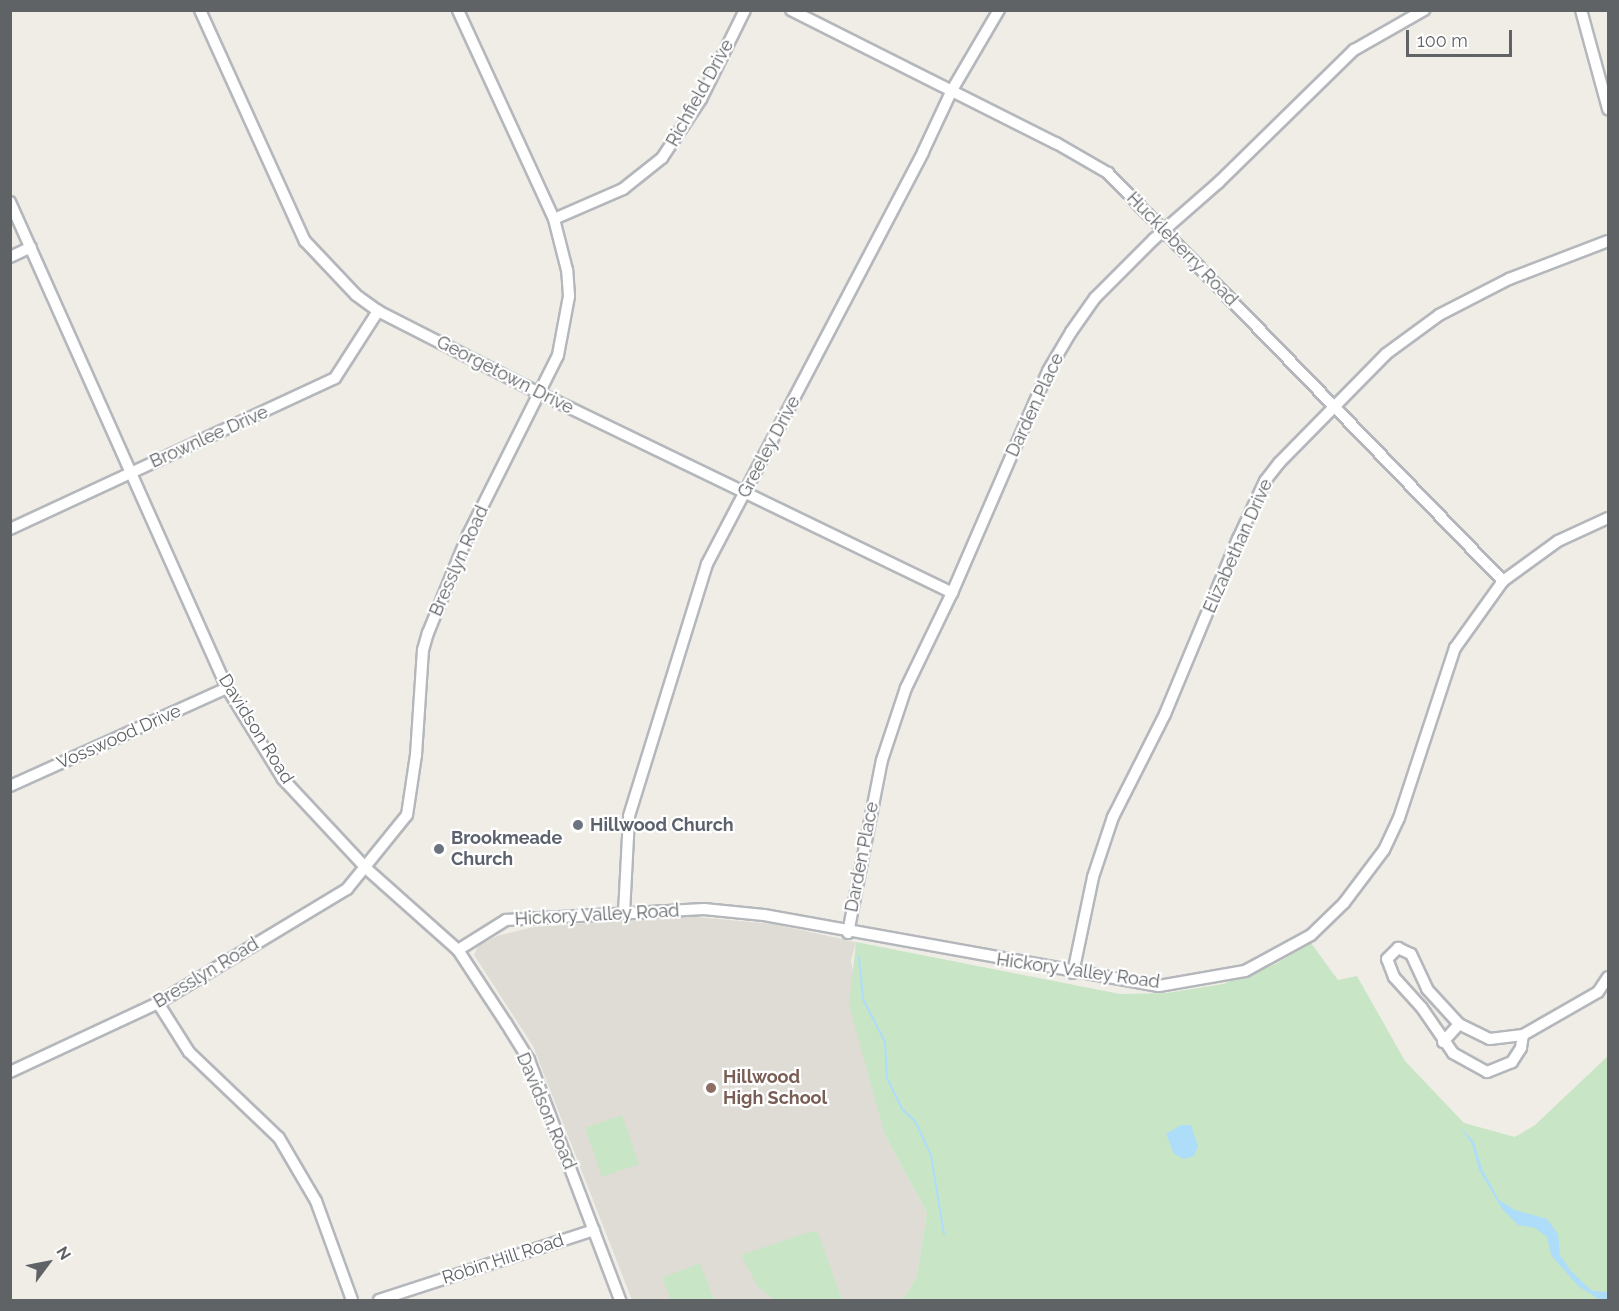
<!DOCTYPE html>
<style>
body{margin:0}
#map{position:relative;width:1619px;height:1311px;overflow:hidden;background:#f0ede7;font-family:Raleway,sans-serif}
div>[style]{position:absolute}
.education>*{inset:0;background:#dfdcd6}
.green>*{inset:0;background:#c8e5c6;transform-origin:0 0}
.water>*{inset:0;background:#aeddf9}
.stream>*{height:2px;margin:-1px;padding:0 1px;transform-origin:1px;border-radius:1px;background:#aeddf9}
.roads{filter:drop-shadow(2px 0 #b4b7bb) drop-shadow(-2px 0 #b4b7bb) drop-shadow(0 2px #b4b7bb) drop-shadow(0 -2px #b4b7bb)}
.minor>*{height:10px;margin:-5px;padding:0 5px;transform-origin:5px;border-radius:5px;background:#fff}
.dots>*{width:16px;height:16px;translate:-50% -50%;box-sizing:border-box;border:3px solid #fff;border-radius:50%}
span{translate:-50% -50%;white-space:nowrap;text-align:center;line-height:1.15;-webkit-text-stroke:4.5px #fff;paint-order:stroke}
.street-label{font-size:18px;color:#5f6366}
.worship-label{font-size:18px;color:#5b616d;font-weight:700}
.left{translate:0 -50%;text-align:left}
.education-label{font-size:18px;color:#785e54;font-weight:700}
.frame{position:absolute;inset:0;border:12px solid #5f6366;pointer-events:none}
.north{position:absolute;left:18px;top:1233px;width:60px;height:60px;-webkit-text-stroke:4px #fff;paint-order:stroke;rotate:58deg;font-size:16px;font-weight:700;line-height:24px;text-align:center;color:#5f6366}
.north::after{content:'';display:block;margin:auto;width:21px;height:27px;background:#5f6366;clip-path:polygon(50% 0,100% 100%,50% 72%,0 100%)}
.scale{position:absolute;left:1406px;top:30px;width:106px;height:27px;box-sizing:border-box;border:3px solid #5f6366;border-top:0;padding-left:8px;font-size:18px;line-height:21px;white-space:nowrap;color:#5f6366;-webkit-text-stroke:4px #fff;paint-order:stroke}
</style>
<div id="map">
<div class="education">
<i style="clip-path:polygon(686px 916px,773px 924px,856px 942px,851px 961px,885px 1135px,927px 1213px,917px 1276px,903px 1300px,632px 1300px,533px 1046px,474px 955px,478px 946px,497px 936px,533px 927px)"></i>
</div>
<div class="green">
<i style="clip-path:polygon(856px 942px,1120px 994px,1167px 993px,1223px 984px,1276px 964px,1311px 943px,1338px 980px,1357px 976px,1405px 1061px,1464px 1123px,1515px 1137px,1535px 1125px,1608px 1056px,1608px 1300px,903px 1300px,917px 1276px,927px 1213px,885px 1135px,849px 1005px)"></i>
<i style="left:622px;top:1115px;width:52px;height:39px;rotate:71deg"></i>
<i style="clip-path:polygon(812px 1231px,818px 1233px,842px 1300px,775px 1300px,758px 1287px,741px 1255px)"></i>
<i style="clip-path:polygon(700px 1263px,714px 1300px,671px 1300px,662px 1278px)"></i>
</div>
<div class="water">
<i style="clip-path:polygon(1181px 1125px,1191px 1125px,1198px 1146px,1194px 1156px,1184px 1159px,1174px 1154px,1166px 1134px)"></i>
<i style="clip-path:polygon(1459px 1126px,1474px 1142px,1482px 1169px,1499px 1200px,1515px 1210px,1547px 1219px,1558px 1234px,1560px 1255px,1571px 1271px,1592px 1291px,1608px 1292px,1608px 1300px,1600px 1300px,1578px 1286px,1551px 1255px,1547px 1237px,1535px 1228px,1518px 1225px,1502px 1209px,1479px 1170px,1472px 1144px)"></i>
</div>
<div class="stream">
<i style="left:859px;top:957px;width:42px;rotate:84.6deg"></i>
<i style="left:863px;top:999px;width:48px;rotate:62.9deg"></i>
<i style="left:885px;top:1042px;width:36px;rotate:87deg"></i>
<i style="left:887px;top:1078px;width:34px;rotate:64deg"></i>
<i style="left:902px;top:1109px;width:18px;rotate:43deg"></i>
<i style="left:915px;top:1121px;width:38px;rotate:65deg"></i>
<i style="left:931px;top:1155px;width:80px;rotate:80.7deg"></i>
</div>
<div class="roads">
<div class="minor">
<i style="left:200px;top:10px;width:254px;rotate:65.6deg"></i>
<i style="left:305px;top:241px;width:74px;rotate:46.6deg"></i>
<i style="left:356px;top:295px;width:27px;rotate:36deg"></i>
<i style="left:378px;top:311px;width:181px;rotate:27deg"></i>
<i style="left:539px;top:393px;width:459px;rotate:25.8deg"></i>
<i style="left:791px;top:10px;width:297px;rotate:26.7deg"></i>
<i style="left:1056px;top:143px;width:60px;rotate:30deg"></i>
<i style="left:1108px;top:173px;width:568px;rotate:45.93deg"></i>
<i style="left:1581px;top:10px;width:103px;rotate:74.7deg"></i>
<i style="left:10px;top:202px;width:532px;rotate:65.94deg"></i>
<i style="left:227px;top:688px;width:107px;rotate:58.4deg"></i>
<i style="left:283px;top:779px;width:123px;rotate:47deg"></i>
<i style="left:367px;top:869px;width:122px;rotate:41.7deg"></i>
<i style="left:458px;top:950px;width:87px;rotate:56.7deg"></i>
<i style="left:506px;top:1023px;width:44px;rotate:58.1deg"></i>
<i style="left:529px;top:1060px;width:257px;rotate:69.2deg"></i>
<i style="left:554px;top:219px;width:75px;rotate:-23.5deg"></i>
<i style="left:623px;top:189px;width:50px;rotate:-38.5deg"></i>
<i style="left:662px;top:158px;width:71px;rotate:-56.5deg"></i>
<i style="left:701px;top:99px;width:99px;rotate:-63.7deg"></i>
<i style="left:10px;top:257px;width:23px;rotate:-25deg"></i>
<i style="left:10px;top:529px;width:358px;rotate:-24.9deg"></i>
<i style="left:335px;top:378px;width:80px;rotate:-57.3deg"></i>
<i style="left:10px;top:786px;width:238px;rotate:-24.3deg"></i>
<i style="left:624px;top:913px;width:97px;rotate:-87deg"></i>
<i style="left:629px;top:816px;width:264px;rotate:-72.8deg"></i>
<i style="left:707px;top:564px;width:465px;rotate:-62.3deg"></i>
<i style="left:923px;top:152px;width:68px;rotate:-64.9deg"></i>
<i style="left:952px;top:90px;width:93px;rotate:-59.6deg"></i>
<i style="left:848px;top:933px;width:176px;rotate:-78.9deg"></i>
<i style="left:882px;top:760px;width:76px;rotate:-71.6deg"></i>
<i style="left:906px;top:688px;width:106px;rotate:-64.2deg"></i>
<i style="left:952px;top:593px;width:242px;rotate:-66.6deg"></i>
<i style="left:1048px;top:371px;width:45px;rotate:-59.5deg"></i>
<i style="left:1071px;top:332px;width:42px;rotate:-54.8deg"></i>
<i style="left:1095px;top:298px;width:83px;rotate:-45deg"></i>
<i style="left:1154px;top:239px;width:86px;rotate:-41.2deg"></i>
<i style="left:1219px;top:182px;width:189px;rotate:-44.4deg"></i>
<i style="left:1354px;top:50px;width:81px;rotate:-29.7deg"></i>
<i style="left:1398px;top:948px;width:14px;rotate:25deg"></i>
<i style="left:1411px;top:954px;width:38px;rotate:65deg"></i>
<i style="left:1427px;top:989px;width:47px;rotate:47.6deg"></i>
<i style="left:1459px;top:1024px;width:34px;rotate:26deg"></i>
<i style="left:1490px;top:1039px;width:33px;rotate:-7deg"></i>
<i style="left:1523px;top:1035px;width:13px;rotate:99deg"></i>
<i style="left:1521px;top:1048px;width:17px;rotate:123deg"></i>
<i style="left:1512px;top:1062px;width:27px;rotate:158deg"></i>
<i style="left:1487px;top:1072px;width:39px;rotate:-151deg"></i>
<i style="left:1453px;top:1053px;width:55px;rotate:-124.6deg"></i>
<i style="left:1422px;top:1008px;width:42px;rotate:-132.1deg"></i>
<i style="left:1394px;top:977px;width:19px;rotate:-111deg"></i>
<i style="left:1387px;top:959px;width:16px;rotate:-45deg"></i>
<i style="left:458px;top:950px;width:57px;rotate:-32deg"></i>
<i style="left:506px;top:920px;width:198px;rotate:-3.2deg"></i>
<i style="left:704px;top:909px;width:60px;rotate:5.7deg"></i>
<i style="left:764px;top:915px;width:401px;rotate:10.2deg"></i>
<i style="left:1159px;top:986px;width:87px;rotate:-9.9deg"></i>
<i style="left:1245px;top:971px;width:75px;rotate:-28.6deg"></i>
<i style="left:1311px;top:935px;width:46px;rotate:-44.1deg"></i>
<i style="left:1344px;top:903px;width:66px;rotate:-53deg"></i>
<i style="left:1384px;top:850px;width:35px;rotate:-65deg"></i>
<i style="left:1399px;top:818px;width:179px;rotate:-71.8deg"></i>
<i style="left:1455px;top:648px;width:82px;rotate:-54.4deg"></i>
<i style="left:1503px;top:581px;width:68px;rotate:-36deg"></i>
<i style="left:1558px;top:541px;width:55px;rotate:-24.7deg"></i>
<i style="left:1073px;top:973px;width:98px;rotate:-78.2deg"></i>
<i style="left:1093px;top:877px;width:63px;rotate:-71.6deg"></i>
<i style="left:1113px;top:817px;width:115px;rotate:-63.2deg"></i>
<i style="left:1165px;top:714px;width:190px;rotate:-67.4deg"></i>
<i style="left:1238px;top:539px;width:64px;rotate:-65deg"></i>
<i style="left:1265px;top:481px;width:23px;rotate:-52deg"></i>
<i style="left:1279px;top:463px;width:153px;rotate:-45.5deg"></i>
<i style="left:1386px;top:354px;width:66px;rotate:-36.3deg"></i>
<i style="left:1439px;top:315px;width:79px;rotate:-27.2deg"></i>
<i style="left:1509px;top:279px;width:106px;rotate:-21deg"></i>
<i style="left:158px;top:1003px;width:58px;rotate:57.7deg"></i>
<i style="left:189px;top:1052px;width:124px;rotate:43.7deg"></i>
<i style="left:279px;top:1138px;width:73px;rotate:59.6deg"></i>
<i style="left:316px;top:1201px;width:105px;rotate:70deg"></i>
<i style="left:1523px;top:1035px;width:86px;rotate:-29.8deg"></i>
<i style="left:1598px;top:992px;width:18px;rotate:-56deg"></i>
<i style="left:1443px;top:1042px;width:24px;rotate:-48deg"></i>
<i style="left:10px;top:1072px;width:163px;rotate:-25deg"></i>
<i style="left:158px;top:1003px;width:221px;rotate:-31.1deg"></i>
<i style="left:347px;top:889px;width:95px;rotate:-51deg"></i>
<i style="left:407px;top:815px;width:61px;rotate:-81.5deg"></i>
<i style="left:416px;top:755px;width:105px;rotate:-86.2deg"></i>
<i style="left:423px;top:650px;width:18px;rotate:-74deg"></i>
<i style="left:428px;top:633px;width:106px;rotate:-67.8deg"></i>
<i style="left:468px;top:535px;width:201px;rotate:-63.4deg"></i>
<i style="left:558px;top:355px;width:60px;rotate:-79.4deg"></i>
<i style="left:569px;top:296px;width:26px;rotate:-94deg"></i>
<i style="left:567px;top:270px;width:53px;rotate:-104.3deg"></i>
<i style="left:554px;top:219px;width:230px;rotate:-114.7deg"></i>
<i style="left:379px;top:1300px;width:226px;rotate:-18deg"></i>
</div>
</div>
<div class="dots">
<i style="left:578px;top:825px;background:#6b7280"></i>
<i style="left:439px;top:849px;background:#6b7280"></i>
<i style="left:711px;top:1088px;background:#8d6e63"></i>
</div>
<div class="street-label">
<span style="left:700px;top:93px;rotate:-61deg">Richfield Drive</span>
<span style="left:1182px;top:249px;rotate:46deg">Huckleberry Road</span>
<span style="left:505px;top:375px;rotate:27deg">Georgetown Drive</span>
<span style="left:1035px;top:405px;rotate:-65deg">Darden Place</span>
<span style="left:209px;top:437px;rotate:-24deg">Brownlee Drive</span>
<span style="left:769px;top:447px;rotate:-62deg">Greeley Drive</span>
<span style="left:1238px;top:546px;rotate:-66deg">Elizabethan Drive</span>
<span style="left:459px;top:561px;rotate:-66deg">Bresslyn Road</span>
<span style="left:256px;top:729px;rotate:58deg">Davidson Road</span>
<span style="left:119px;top:737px;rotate:-24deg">Vosswood Drive</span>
<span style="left:862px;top:857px;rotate:-79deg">Darden Place</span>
<span style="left:597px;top:915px;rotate:-3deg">Hickory Valley Road</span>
<span style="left:1078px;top:971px;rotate:8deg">Hickory Valley Road</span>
<span style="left:206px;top:973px;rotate:-31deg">Bresslyn Road</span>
<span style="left:546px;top:1111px;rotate:67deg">Davidson Road</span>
<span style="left:503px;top:1259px;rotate:-18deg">Robin Hill Road</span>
</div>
<div class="worship-label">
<span class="left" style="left:590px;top:825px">Hillwood Church</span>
<span class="left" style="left:451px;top:849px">Brookmeade<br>Church</span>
</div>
<div class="education-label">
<span class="left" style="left:723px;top:1088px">Hillwood<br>High School</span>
</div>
<div class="frame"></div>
<div class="north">N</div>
<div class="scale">100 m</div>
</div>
